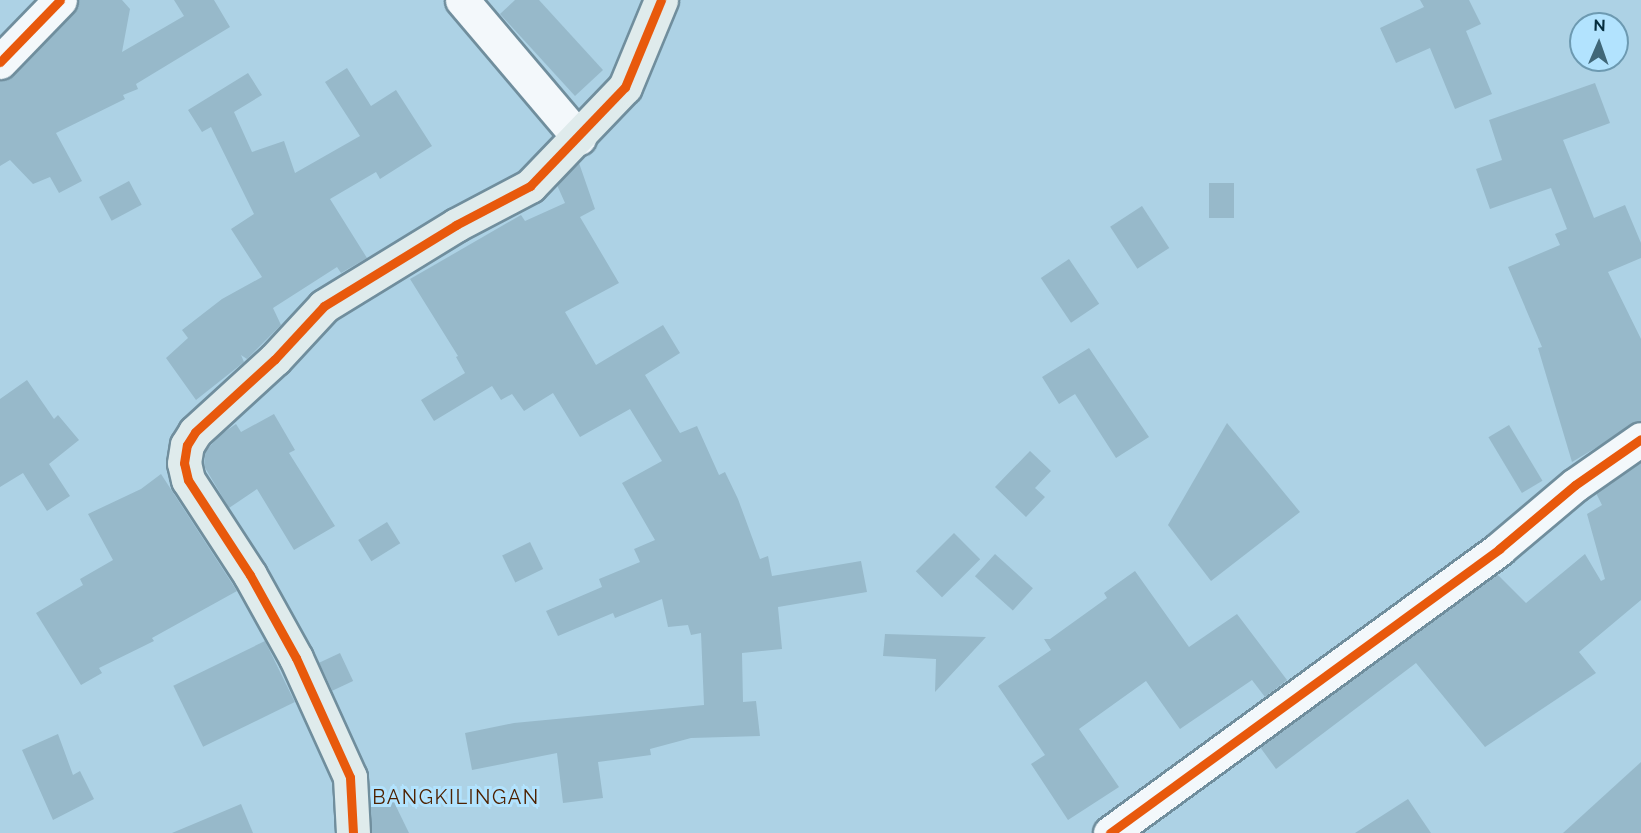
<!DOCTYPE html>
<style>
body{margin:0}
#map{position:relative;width:1641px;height:833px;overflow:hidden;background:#add2e5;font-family:Raleway,sans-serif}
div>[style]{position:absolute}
.building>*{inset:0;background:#97b9ca;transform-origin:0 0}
.roads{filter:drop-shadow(2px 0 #708e9d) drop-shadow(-2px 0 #708e9d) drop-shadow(0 2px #708e9d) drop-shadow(0 -2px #708e9d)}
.street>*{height:33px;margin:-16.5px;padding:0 16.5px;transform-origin:16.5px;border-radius:16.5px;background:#f3f8fb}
.secondary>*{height:33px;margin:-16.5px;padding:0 16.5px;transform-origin:16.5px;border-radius:16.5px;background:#dfebec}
.cycleway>*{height:9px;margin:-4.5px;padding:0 4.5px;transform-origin:4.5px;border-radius:4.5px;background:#e8590c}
span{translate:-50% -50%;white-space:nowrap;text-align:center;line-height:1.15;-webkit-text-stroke:6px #b2e3fe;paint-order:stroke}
.quarter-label{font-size:20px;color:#4e2100;letter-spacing:1.5px}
.north{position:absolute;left:1569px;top:12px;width:60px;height:60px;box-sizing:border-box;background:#b2e3fe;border:2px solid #6d9ab1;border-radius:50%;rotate:2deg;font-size:16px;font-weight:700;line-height:24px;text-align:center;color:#052d3e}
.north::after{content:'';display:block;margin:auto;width:21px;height:27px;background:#406778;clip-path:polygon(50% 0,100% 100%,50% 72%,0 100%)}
</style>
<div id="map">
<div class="building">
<i style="clip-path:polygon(78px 0,122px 0,130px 9px,122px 52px,184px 16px,174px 0,214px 0,230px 27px,136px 84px,138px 89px,123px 95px,125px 99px,56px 133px,82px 181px,59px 193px,50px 177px,33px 184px,10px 160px,0 166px,0 80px,13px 75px,31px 58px,73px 13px)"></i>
<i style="clip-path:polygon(515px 0,539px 0,603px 70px,575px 96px,500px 14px)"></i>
<i style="clip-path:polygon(1420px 0,1469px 0,1481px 24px,1466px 31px,1492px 94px,1455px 109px,1430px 48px,1396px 63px,1380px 28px,1424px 7px)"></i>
<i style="clip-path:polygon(347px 68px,371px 106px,396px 90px,432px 146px,380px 179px,376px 172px,330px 199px,367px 258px,341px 273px,337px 267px,273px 308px,281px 325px,247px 359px,241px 355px,244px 362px,196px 400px,166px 358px,188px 338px,182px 330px,222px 299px,262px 277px,231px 229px,254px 214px,211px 127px,202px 132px,188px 110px,248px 73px,262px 95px,234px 112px,252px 152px,284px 141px,295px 173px,360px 136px,325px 82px)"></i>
<i style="clip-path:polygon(1595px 83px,1610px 123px,1563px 140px,1594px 218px,1625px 205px,1641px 243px,1641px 258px,1608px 272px,1641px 339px,1641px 421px,1572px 462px,1538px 348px,1542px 347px,1508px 267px,1560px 245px,1555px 234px,1567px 229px,1551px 188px,1490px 209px,1476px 169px,1502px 160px,1489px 120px)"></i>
<i style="clip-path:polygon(579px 163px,595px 209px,580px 217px,619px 283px,565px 312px,596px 365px,663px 325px,680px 353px,645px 375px,680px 433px,697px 426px,719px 475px,725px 472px,738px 499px,760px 559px,768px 556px,772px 576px,861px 561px,867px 592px,778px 607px,782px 649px,742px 653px,743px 702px,756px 701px,760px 736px,691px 738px,650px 749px,651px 755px,598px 762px,603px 798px,563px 803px,557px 753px,472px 770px,465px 733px,514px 723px,704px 705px,701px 633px,691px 635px,688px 625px,668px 627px,662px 599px,615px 618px,613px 613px,558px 636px,546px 611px,602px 587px,599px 579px,640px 562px,634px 549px,655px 540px,622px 483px,662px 461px,630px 409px,580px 437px,553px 393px,524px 411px,512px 394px,501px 400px,492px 386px,434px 421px,421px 400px,465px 373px,456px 357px,458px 356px,410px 279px,521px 215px,525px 221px,565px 203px,557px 185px)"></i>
<i style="left:129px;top:181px;width:27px;height:34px;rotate:62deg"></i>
<i style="left:1209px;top:183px;width:25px;height:35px"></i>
<i style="left:1142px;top:206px;width:50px;height:38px;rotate:57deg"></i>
<i style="left:1069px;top:259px;width:54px;height:34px;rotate:56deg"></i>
<i style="clip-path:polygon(1089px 348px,1149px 437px,1116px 458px,1075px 394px,1059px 404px,1042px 377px)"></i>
<i style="clip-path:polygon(27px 380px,54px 419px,58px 415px,79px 440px,49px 464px,70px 496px,47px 511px,23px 473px,0 487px,0 399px)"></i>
<i style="clip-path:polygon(274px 414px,295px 450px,289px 453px,335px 526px,294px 550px,257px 489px,229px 508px,204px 466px,205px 452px,220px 435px,236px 424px,241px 432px)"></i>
<i style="clip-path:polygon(1227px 423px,1300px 512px,1211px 581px,1168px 525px)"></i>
<i style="left:1509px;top:425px;width:65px;height:24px;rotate:59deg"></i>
<i style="clip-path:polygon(1030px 451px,1051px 471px,1035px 488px,1045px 497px,1026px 517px,995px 487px)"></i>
<i style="clip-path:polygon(1641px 462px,1641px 600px,1579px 652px,1596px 673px,1485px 747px,1416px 663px,1276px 769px,1260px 747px,1497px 574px,1526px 603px,1585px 554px,1601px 581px,1605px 579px,1587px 514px,1602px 505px,1596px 493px)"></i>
<i style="clip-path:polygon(161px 474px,237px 591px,152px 638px,154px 641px,99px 668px,102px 673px,81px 685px,36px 613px,83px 585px,80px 579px,113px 560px,88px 514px,141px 489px)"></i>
<i style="left:387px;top:522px;width:25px;height:34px;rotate:58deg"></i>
<i style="left:954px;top:533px;width:37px;height:54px;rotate:45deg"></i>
<i style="left:530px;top:542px;width:30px;height:31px;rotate:64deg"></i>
<i style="left:995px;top:554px;width:51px;height:30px;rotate:42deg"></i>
<i style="clip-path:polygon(1135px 571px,1189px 647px,1237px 614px,1287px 680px,1265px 697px,1252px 680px,1180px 729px,1146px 681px,1079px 729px,1119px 787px,1068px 820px,1031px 764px,1045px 755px,998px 686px,1051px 650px,1044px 639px,1050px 639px,1107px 598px,1104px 593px)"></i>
<i style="clip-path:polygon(885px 634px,986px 637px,935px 692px,936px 659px,883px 656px)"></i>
<i style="left:265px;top:641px;width:68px;height:102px;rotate:64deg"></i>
<i style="left:340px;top:653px;width:31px;height:23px;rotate:65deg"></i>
<i style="clip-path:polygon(58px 734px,73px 775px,80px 771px,94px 799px,53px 820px,22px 750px)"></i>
<i style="clip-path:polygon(1641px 762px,1641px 833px,1563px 833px)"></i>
<i style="clip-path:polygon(390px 794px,409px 833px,372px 833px,370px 803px)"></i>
<i style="clip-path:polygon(1408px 799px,1431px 833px,1355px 833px)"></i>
<i style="clip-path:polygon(241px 804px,253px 833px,172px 833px)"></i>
</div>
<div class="roads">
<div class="street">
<i style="left:462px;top:0;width:181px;rotate:49.7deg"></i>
<i style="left:0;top:62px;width:86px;rotate:-45.9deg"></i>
<i style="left:1110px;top:833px;width:482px;rotate:-36.1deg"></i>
<i style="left:1499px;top:549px;width:99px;rotate:-40.1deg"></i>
<i style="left:1575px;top:485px;width:80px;rotate:-34.9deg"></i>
</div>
<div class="secondary">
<i style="left:353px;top:833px;width:56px;rotate:-93.1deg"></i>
<i style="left:350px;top:777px;width:131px;rotate:-114.4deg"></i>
<i style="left:296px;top:658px;width:95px;rotate:-119deg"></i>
<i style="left:250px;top:575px;width:113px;rotate:-123.1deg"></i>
<i style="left:188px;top:480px;width:17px;rotate:-103deg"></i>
<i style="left:184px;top:463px;width:18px;rotate:-81deg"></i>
<i style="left:187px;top:445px;width:15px;rotate:-58deg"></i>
<i style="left:195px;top:432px;width:108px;rotate:-42.4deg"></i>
<i style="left:275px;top:359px;width:72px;rotate:-47.2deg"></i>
<i style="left:324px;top:306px;width:155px;rotate:-31.5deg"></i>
<i style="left:456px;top:225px;width:84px;rotate:-27.8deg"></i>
<i style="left:530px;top:186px;width:137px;rotate:-46.2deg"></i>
<i style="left:625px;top:87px;width:94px;rotate:-67.5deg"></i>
</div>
</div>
<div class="cycleway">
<i style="left:0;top:62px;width:86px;rotate:-45.9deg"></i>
<i style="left:353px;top:833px;width:56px;rotate:-93.1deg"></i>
<i style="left:350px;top:777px;width:131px;rotate:-114.4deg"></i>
<i style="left:296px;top:658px;width:95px;rotate:-119deg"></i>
<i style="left:250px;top:575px;width:113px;rotate:-123.1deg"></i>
<i style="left:188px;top:480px;width:17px;rotate:-103deg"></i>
<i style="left:184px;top:463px;width:18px;rotate:-81deg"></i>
<i style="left:187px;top:445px;width:15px;rotate:-58deg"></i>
<i style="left:195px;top:432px;width:108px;rotate:-42.4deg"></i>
<i style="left:275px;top:359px;width:72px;rotate:-47.2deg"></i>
<i style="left:324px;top:306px;width:155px;rotate:-31.5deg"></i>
<i style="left:456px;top:225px;width:84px;rotate:-27.8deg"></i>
<i style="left:530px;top:186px;width:137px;rotate:-46.2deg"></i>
<i style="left:625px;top:87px;width:94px;rotate:-67.5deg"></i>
<i style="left:1110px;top:833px;width:482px;rotate:-36.1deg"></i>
<i style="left:1499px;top:549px;width:99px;rotate:-40.1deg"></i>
<i style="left:1575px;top:485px;width:80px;rotate:-34.9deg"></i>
</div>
<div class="quarter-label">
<span style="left:456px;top:797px">BANGKILINGAN</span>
</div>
<div class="north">N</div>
</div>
